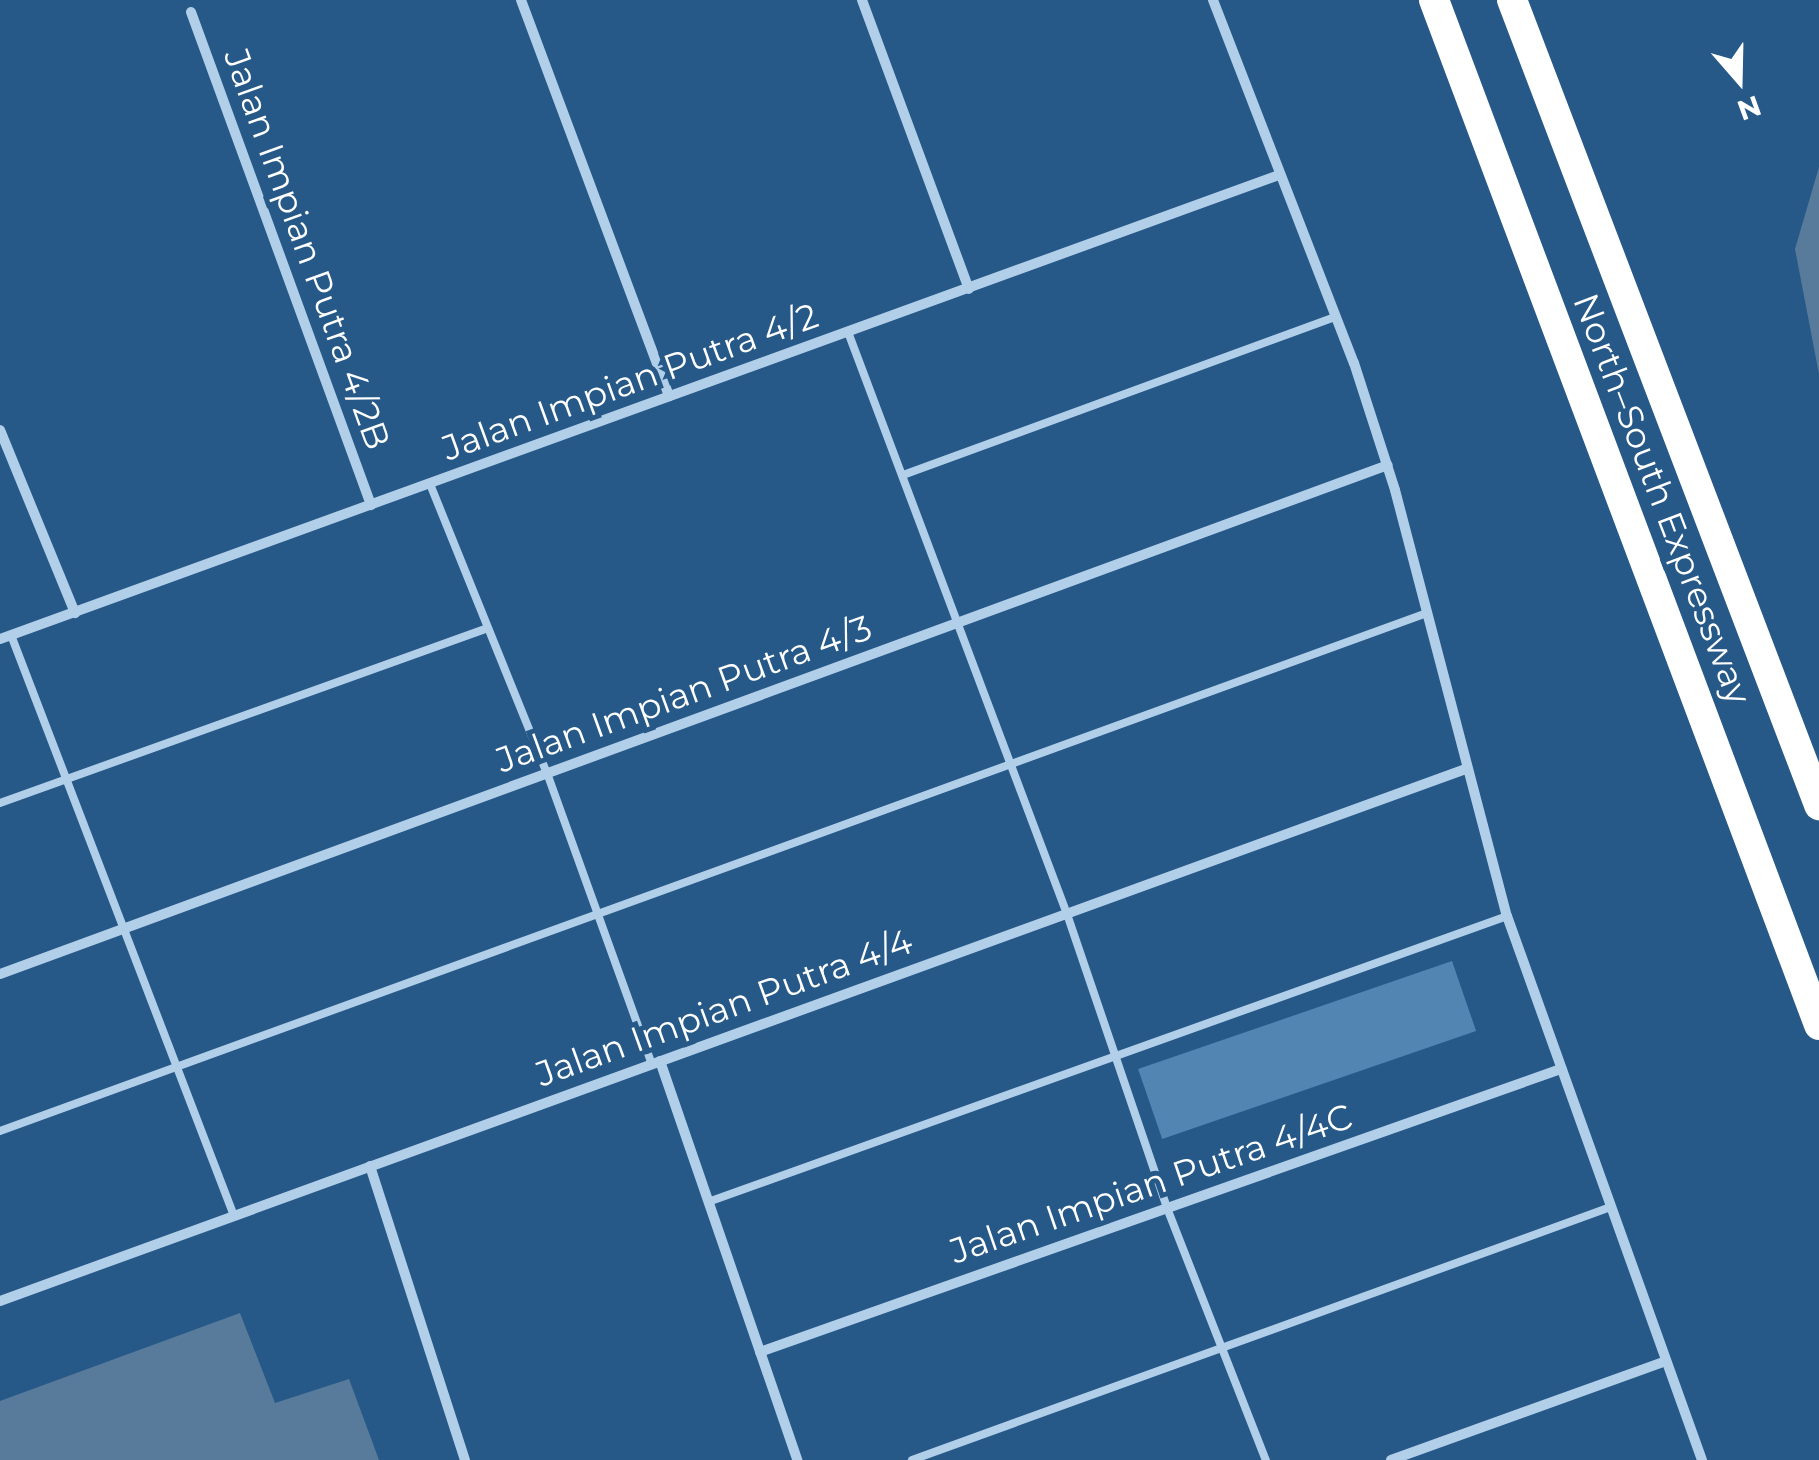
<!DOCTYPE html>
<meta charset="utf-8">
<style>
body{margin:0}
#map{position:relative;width:1819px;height:1460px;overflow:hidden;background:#265988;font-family:Montserrat,sans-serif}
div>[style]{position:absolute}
.water>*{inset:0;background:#587b9b}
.building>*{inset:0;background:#5285b1;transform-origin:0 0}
.lane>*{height:8px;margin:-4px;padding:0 4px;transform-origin:4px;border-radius:4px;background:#b2cfe9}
.street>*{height:10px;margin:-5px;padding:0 5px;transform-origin:5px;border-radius:5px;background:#b2cfe9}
.highway>*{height:30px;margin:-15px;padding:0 15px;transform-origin:15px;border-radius:15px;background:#fff}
span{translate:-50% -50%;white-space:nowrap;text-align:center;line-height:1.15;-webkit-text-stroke:10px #265988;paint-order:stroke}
.street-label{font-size:35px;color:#fff}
.north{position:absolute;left:1689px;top:30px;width:100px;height:100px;-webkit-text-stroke:8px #265988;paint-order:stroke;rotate:160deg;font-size:28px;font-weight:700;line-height:40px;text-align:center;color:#fff}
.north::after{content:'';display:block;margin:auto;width:35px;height:45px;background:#fff;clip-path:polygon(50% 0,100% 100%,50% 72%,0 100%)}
</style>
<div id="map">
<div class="water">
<i style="clip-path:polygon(1819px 167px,1819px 374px,1795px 249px)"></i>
<i style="clip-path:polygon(240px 1313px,275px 1403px,349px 1379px,379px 1460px,0 1460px,0 1401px)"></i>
</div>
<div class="building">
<i style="left:1452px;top:961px;width:74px;height:332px;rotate:71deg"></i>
</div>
<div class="lane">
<i style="left:848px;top:332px;width:622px;rotate:69.38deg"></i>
<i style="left:1067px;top:914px;width:311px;rotate:71.2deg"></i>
<i style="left:1167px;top:1208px;width:271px;rotate:68.6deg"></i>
<i style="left:903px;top:475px;width:460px;rotate:-20.1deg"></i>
<i style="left:430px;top:484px;width:312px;rotate:68deg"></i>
<i style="left:547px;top:773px;width:309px;rotate:70.2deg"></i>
<i style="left:11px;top:635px;width:622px;rotate:69deg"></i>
<i style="left:0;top:803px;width:518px;rotate:-19.73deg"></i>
<i style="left:0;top:1131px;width:1518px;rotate:-19.95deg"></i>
<i style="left:708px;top:1202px;width:849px;rotate:-19.69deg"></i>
<i style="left:912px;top:1460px;width:743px;rotate:-19.9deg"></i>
</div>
<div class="street">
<i style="left:521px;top:0;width:423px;rotate:69.5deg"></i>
<i style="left:862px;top:0;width:308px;rotate:69.7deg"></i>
<i style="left:1213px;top:0;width:389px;rotate:68.8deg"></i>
<i style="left:1354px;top:363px;width:133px;rotate:72.1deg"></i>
<i style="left:1395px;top:490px;width:440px;rotate:75.3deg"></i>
<i style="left:1507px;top:916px;width:578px;rotate:70.28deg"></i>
<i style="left:191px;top:12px;width:525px;rotate:69.94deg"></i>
<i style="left:0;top:430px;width:198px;rotate:67.7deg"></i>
<i style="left:0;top:639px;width:1361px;rotate:-19.94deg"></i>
<i style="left:0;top:974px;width:1478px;rotate:-20.14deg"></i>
<i style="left:660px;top:1061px;width:422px;rotate:71deg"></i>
<i style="left:370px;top:1166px;width:309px;rotate:72.1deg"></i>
<i style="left:0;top:1301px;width:1560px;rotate:-19.95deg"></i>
<i style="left:760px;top:1352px;width:850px;rotate:-19.46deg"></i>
<i style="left:1391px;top:1460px;width:292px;rotate:-19.8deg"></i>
</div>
<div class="highway">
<i style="left:1434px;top:0;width:1095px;rotate:69.41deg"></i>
<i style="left:1512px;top:0;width:862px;rotate:69.12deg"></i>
</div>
<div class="street-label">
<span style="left:307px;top:249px;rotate:70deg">Jalan Impian Putra 4/2B</span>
<span style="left:630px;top:382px;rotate:-20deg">Jalan Impian Putra 4/2</span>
<span style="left:1662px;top:499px;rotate:69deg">North–South Expressway</span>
<span style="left:684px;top:694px;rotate:-20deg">Jalan Impian Putra 4/3</span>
<span style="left:724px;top:1008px;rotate:-20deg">Jalan Impian Putra 4/4</span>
<span style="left:1151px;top:1184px;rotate:-19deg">Jalan Impian Putra 4/4C</span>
</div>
<div class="north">N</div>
</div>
